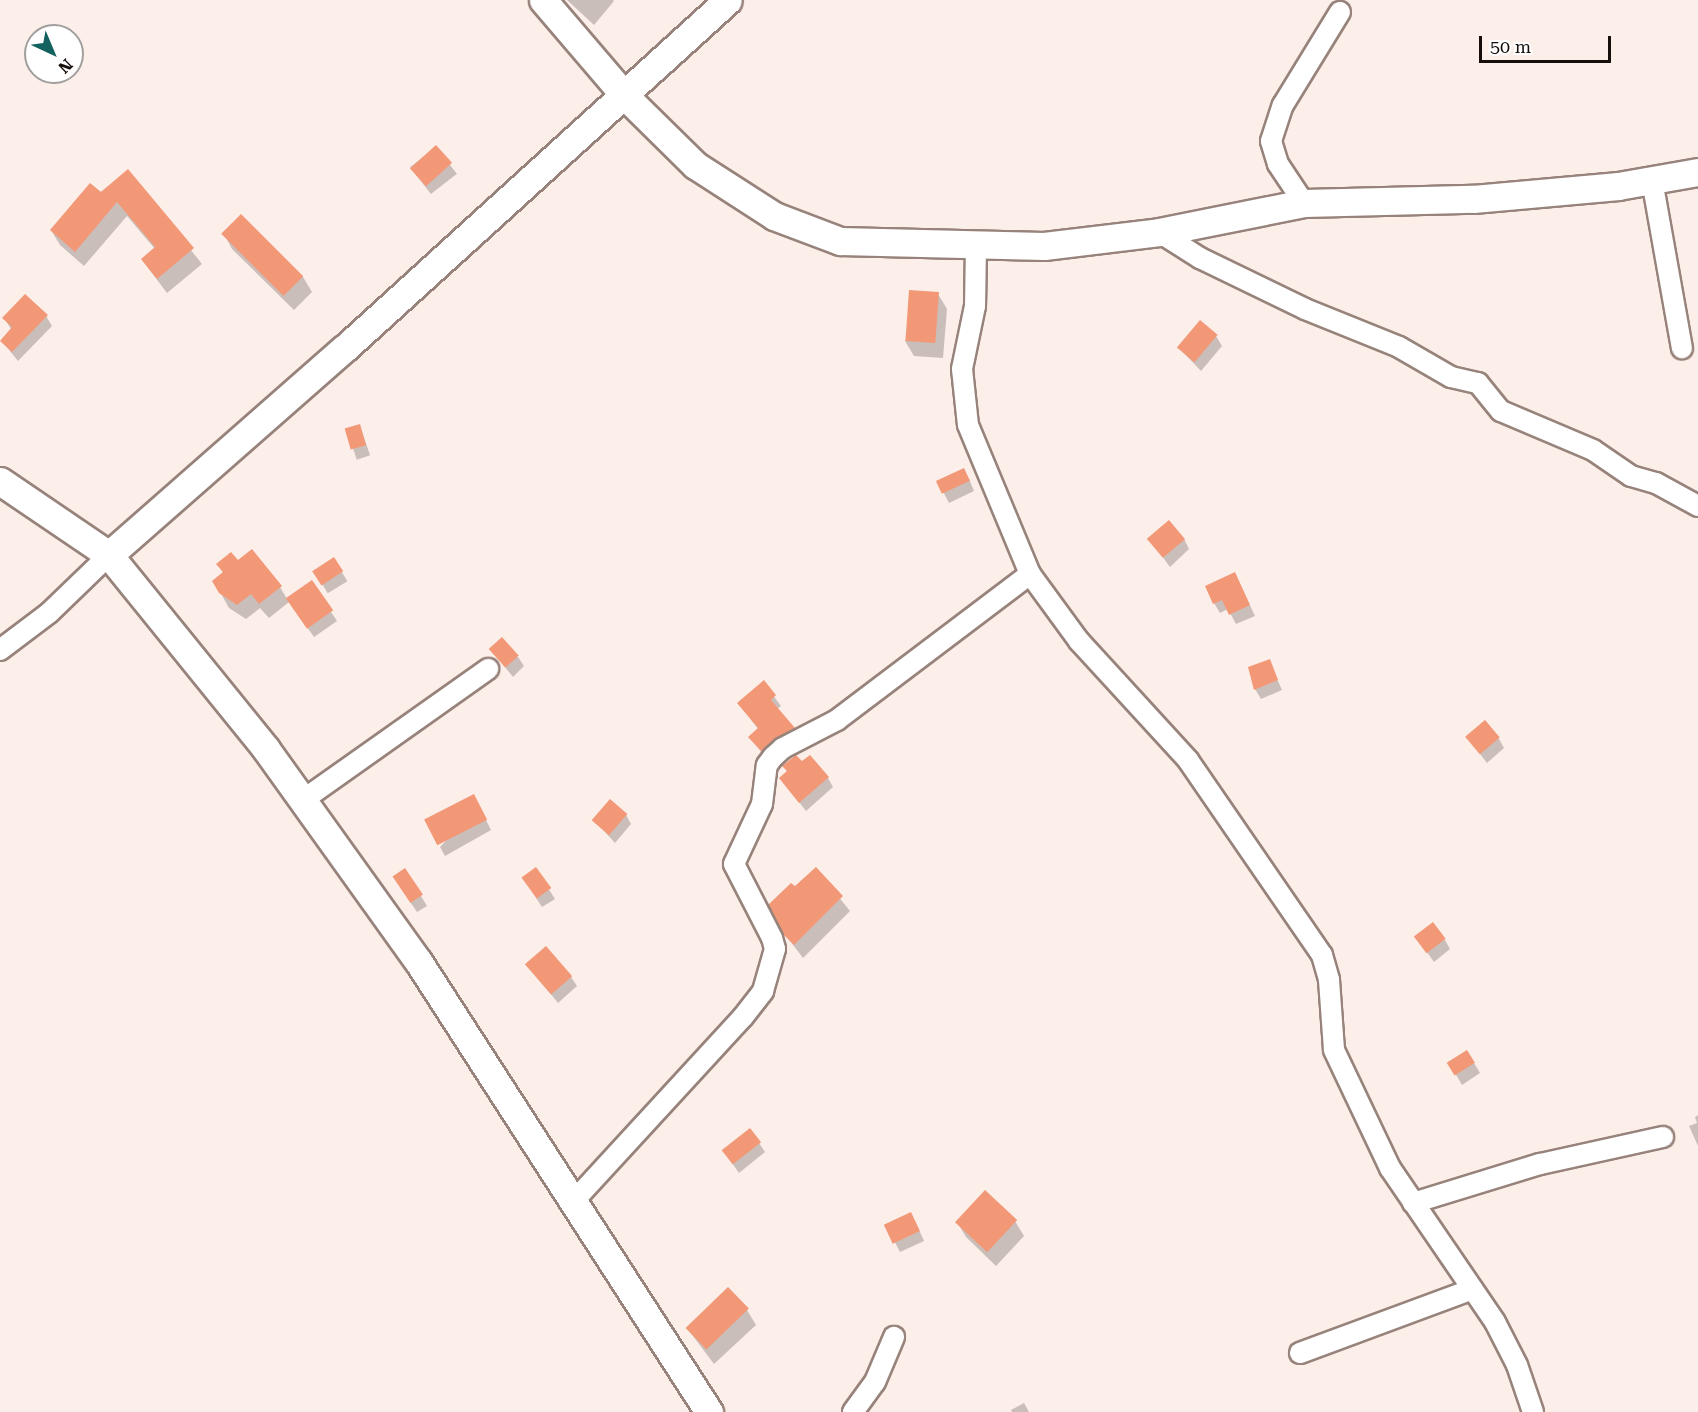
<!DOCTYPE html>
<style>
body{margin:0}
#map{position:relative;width:1698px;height:1412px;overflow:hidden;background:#fceee9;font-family:"Roboto Serif",serif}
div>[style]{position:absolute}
.shadow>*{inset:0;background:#0003;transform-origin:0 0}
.building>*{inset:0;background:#f39877;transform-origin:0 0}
.roads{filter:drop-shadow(2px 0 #97837b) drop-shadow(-2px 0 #97837b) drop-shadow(0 2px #97837b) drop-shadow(0 -2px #97837b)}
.street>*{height:20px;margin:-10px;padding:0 10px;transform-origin:10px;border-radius:10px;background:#fff}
.secondary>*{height:27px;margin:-13.5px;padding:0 13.5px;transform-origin:13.5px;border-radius:13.5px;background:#fff}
span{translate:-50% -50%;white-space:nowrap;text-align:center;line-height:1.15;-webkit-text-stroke:5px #fff;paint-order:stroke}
.north{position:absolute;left:24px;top:24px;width:60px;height:60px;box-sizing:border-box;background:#fff;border:2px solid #a19f9d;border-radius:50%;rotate:136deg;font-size:16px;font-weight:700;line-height:24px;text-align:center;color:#150e0b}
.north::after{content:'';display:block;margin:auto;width:21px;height:27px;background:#13625f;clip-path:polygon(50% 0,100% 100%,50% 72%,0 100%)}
.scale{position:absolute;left:1479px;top:36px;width:132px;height:27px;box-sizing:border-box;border:3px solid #150e0b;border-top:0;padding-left:8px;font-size:18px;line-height:21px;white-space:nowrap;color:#150e0b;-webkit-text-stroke:4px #fff;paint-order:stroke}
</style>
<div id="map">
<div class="shadow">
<i style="clip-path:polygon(567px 0,613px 0,614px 1px,594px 25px)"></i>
<i style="left:436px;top:147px;width:34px;height:33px;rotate:52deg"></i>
<i style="clip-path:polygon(128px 171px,202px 264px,167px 293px,142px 260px,155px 249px,127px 216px,84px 266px,60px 245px,51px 230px)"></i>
<i style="clip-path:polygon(241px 216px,303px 277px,312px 292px,294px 310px,232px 249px,224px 234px)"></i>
<i style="clip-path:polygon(938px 294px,947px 309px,943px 358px,914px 356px,905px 341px)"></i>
<i style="clip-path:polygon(46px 316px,52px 326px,18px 361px,1px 340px,11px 329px,4px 318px)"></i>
<i style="clip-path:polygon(1216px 336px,1222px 346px,1201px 371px,1179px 348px)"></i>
<i style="left:360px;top:426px;width:31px;height:14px;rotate:71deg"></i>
<i style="clip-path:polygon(969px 479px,974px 491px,949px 503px,938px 482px)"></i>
<i style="clip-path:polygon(1184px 539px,1189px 549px,1170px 567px,1150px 540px)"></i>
<i style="left:334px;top:559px;width:26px;height:23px;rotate:59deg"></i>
<i style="clip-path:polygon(238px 562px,280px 587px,287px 599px,311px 582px,337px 621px,314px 637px,289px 602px,269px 618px,260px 608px,246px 619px,229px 608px,214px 581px,223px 573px,218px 564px)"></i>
<i style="clip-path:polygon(1240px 584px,1255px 616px,1236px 624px,1228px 609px,1220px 613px,1214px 603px)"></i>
<i style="clip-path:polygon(491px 650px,518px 657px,524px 666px,513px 677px)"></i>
<i style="clip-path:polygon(1269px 661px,1282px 690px,1261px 699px,1255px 689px)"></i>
<i style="clip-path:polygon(764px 683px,781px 706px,777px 709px,799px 739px,768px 761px,750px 737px,759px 730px,739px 704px)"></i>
<i style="clip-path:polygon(1467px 737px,1499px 739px,1504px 748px,1487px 763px)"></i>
<i style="clip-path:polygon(802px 763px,828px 778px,833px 787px,806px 811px,781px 779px,788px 773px,784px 766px)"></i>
<i style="clip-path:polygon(479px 806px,491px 830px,445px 856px,440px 847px)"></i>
<i style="clip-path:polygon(626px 815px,631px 824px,615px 843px,594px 820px)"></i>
<i style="clip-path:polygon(536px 869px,555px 899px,542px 907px,529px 887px)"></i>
<i style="clip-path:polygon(816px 869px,850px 911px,803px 958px,784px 933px,795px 889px)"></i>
<i style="clip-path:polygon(400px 887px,421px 896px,427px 906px,417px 912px)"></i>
<i style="clip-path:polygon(1416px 937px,1445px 940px,1450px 949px,1434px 962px)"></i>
<i style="clip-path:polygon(527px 965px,571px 977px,577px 986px,558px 1003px)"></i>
<i style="clip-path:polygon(1474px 1063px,1480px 1073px,1462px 1085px,1455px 1073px)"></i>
<i style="clip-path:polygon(1698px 1115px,1698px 1146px,1689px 1126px,1697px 1123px,1695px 1117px)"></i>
<i style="clip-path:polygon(759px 1143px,765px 1152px,739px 1173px,724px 1152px)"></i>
<i style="clip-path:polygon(1015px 1221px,1024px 1236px,996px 1266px,966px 1237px,957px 1222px)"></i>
<i style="clip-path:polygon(916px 1223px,924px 1241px,900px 1252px,886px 1225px)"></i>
<i style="clip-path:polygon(747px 1310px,756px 1325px,714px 1364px,687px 1328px)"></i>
<i style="clip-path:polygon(1024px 1403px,1029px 1412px,1012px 1412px,1011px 1410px)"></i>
</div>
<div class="building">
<i style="left:436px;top:145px;width:24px;height:35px;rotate:48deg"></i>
<i style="clip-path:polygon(128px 169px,194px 248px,157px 279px,141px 259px,155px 247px,117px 202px,75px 252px,50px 230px,90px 183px,101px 192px)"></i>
<i style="left:241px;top:214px;width:88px;height:28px;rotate:45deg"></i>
<i style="left:909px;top:290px;width:30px;height:51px;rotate:4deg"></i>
<i style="clip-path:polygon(25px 294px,48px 315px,12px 352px,0 341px,12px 327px,2px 318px)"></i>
<i style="left:1200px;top:320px;width:23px;height:36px;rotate:40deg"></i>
<i style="left:360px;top:424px;width:22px;height:16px;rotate:74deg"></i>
<i style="left:964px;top:468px;width:14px;height:31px;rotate:65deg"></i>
<i style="left:1169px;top:520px;width:25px;height:29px;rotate:50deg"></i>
<i style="clip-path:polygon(252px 549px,282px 586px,259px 604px,251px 594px,237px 605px,219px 593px,212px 581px,223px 572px,216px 564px,231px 552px,238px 560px)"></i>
<i style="left:334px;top:557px;width:17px;height:26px;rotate:57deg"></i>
<i style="clip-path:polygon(1235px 572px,1250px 605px,1229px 615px,1222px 600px,1213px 604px,1205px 586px)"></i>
<i style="left:312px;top:580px;width:37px;height:32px;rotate:55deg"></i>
<i style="left:502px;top:637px;width:25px;height:18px;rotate:48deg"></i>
<i style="clip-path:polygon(1270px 659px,1278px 680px,1254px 690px,1248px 667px)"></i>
<i style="clip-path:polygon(764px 680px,776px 695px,771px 700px,795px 728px,762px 752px,748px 737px,758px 728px,737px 703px)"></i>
<i style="left:1485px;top:720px;width:23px;height:26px;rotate:50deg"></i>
<i style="clip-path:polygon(796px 755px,802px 761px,810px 755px,829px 777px,799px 803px,779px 778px,787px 771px,782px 766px)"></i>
<i style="left:474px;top:794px;width:29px;height:56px;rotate:63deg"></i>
<i style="left:610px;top:799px;width:23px;height:28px;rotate:41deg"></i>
<i style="left:536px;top:867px;width:26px;height:18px;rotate:54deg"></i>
<i style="clip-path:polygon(816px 867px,843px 896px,794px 945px,783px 934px,768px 905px,791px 883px,795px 886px)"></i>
<i style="left:405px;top:868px;width:32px;height:15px;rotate:56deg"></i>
<i style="left:1433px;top:922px;width:21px;height:24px;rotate:53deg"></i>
<i style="left:546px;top:946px;width:40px;height:28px;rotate:49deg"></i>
<i style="left:1467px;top:1050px;width:15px;height:24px;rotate:58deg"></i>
<i style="left:750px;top:1128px;width:18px;height:36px;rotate:52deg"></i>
<i style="left:985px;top:1190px;width:44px;height:44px;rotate:43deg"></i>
<i style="left:911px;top:1212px;width:21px;height:30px;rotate:65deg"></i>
<i style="left:728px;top:1287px;width:30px;height:59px;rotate:46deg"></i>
</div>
<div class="roads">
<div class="street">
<i style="left:1652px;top:180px;width:171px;rotate:79.9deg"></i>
<i style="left:1304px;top:203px;width:47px;rotate:-123.7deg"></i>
<i style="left:1278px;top:164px;width:24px;rotate:-107deg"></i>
<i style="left:1271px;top:141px;width:38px;rotate:-72deg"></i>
<i style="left:1283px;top:105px;width:109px;rotate:-58.5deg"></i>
<i style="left:1159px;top:232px;width:49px;rotate:32.4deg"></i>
<i style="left:1200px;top:258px;width:117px;rotate:25.9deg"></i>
<i style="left:1305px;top:309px;width:101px;rotate:22deg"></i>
<i style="left:1399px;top:347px;width:60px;rotate:30deg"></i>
<i style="left:1451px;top:377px;width:28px;rotate:13deg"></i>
<i style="left:1478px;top:383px;width:36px;rotate:51deg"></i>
<i style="left:1501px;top:411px;width:100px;rotate:23deg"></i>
<i style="left:1593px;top:450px;width:46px;rotate:34.4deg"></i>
<i style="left:1631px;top:476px;width:26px;rotate:16deg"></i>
<i style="left:1656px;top:483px;width:48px;rotate:28.7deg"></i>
<i style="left:976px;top:245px;width:61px;rotate:90.9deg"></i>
<i style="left:975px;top:306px;width:64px;rotate:101.7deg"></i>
<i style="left:962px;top:369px;width:56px;rotate:83.9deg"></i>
<i style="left:968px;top:425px;width:161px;rotate:67.4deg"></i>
<i style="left:1030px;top:574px;width:83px;rotate:53.8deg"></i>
<i style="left:1079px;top:641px;width:161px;rotate:47.5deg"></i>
<i style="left:1188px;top:760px;width:237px;rotate:55.5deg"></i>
<i style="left:1322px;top:955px;width:26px;rotate:74deg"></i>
<i style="left:1329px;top:980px;width:70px;rotate:85.9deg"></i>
<i style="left:1334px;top:1050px;width:131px;rotate:64.6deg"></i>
<i style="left:1390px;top:1168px;width:186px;rotate:55.7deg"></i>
<i style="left:1495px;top:1322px;width:48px;rotate:62.9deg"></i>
<i style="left:1517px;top:1365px;width:50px;rotate:71.2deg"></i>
<i style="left:0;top:650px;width:61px;rotate:-37.1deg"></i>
<i style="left:49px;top:613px;width:83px;rotate:-44deg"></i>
<i style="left:303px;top:800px;width:227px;rotate:-35.3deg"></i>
<i style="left:1413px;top:1203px;width:133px;rotate:-17.1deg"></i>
<i style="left:1540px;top:1164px;width:126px;rotate:-12.4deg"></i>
<i style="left:571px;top:1204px;width:254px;rotate:-47.4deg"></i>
<i style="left:743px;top:1017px;width:33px;rotate:-52deg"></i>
<i style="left:763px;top:991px;width:44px;rotate:-74.1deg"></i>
<i style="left:775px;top:949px;width:11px;rotate:-105deg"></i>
<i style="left:772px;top:938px;width:83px;rotate:-117.2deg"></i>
<i style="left:734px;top:864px;width:66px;rotate:-65deg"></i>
<i style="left:762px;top:804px;width:39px;rotate:-83deg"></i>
<i style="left:767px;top:765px;width:10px;rotate:-53deg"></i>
<i style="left:773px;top:757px;width:13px;rotate:-42deg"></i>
<i style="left:783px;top:748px;width:61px;rotate:-27.4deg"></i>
<i style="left:837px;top:720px;width:242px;rotate:-37.1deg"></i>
<i style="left:1300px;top:1353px;width:184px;rotate:-20.3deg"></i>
<i style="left:853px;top:1412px;width:37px;rotate:-54deg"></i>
<i style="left:875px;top:1382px;width:49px;rotate:-67.1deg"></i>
</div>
<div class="secondary">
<i style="left:543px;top:0;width:125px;rotate:49.5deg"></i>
<i style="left:624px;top:95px;width:100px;rotate:44.6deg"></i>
<i style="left:695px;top:165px;width:94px;rotate:32.8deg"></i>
<i style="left:774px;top:216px;width:71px;rotate:20.7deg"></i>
<i style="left:840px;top:241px;width:204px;rotate:1.4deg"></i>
<i style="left:1044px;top:246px;width:116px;rotate:-6.9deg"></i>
<i style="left:1159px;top:232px;width:148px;rotate:-11.3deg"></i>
<i style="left:1304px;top:203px;width:169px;rotate:-1.4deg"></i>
<i style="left:1473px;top:199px;width:146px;rotate:-5.1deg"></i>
<i style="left:1618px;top:186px;width:81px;rotate:-9.9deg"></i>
<i style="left:0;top:481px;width:132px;rotate:34.2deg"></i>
<i style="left:109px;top:555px;width:250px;rotate:51deg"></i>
<i style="left:266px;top:749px;width:261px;rotate:54.4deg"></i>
<i style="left:418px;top:961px;width:537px;rotate:57.17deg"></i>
<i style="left:109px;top:555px;width:314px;rotate:-41.3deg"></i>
<i style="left:345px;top:348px;width:517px;rotate:-42.26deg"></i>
</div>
</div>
<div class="north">N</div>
<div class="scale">50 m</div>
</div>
